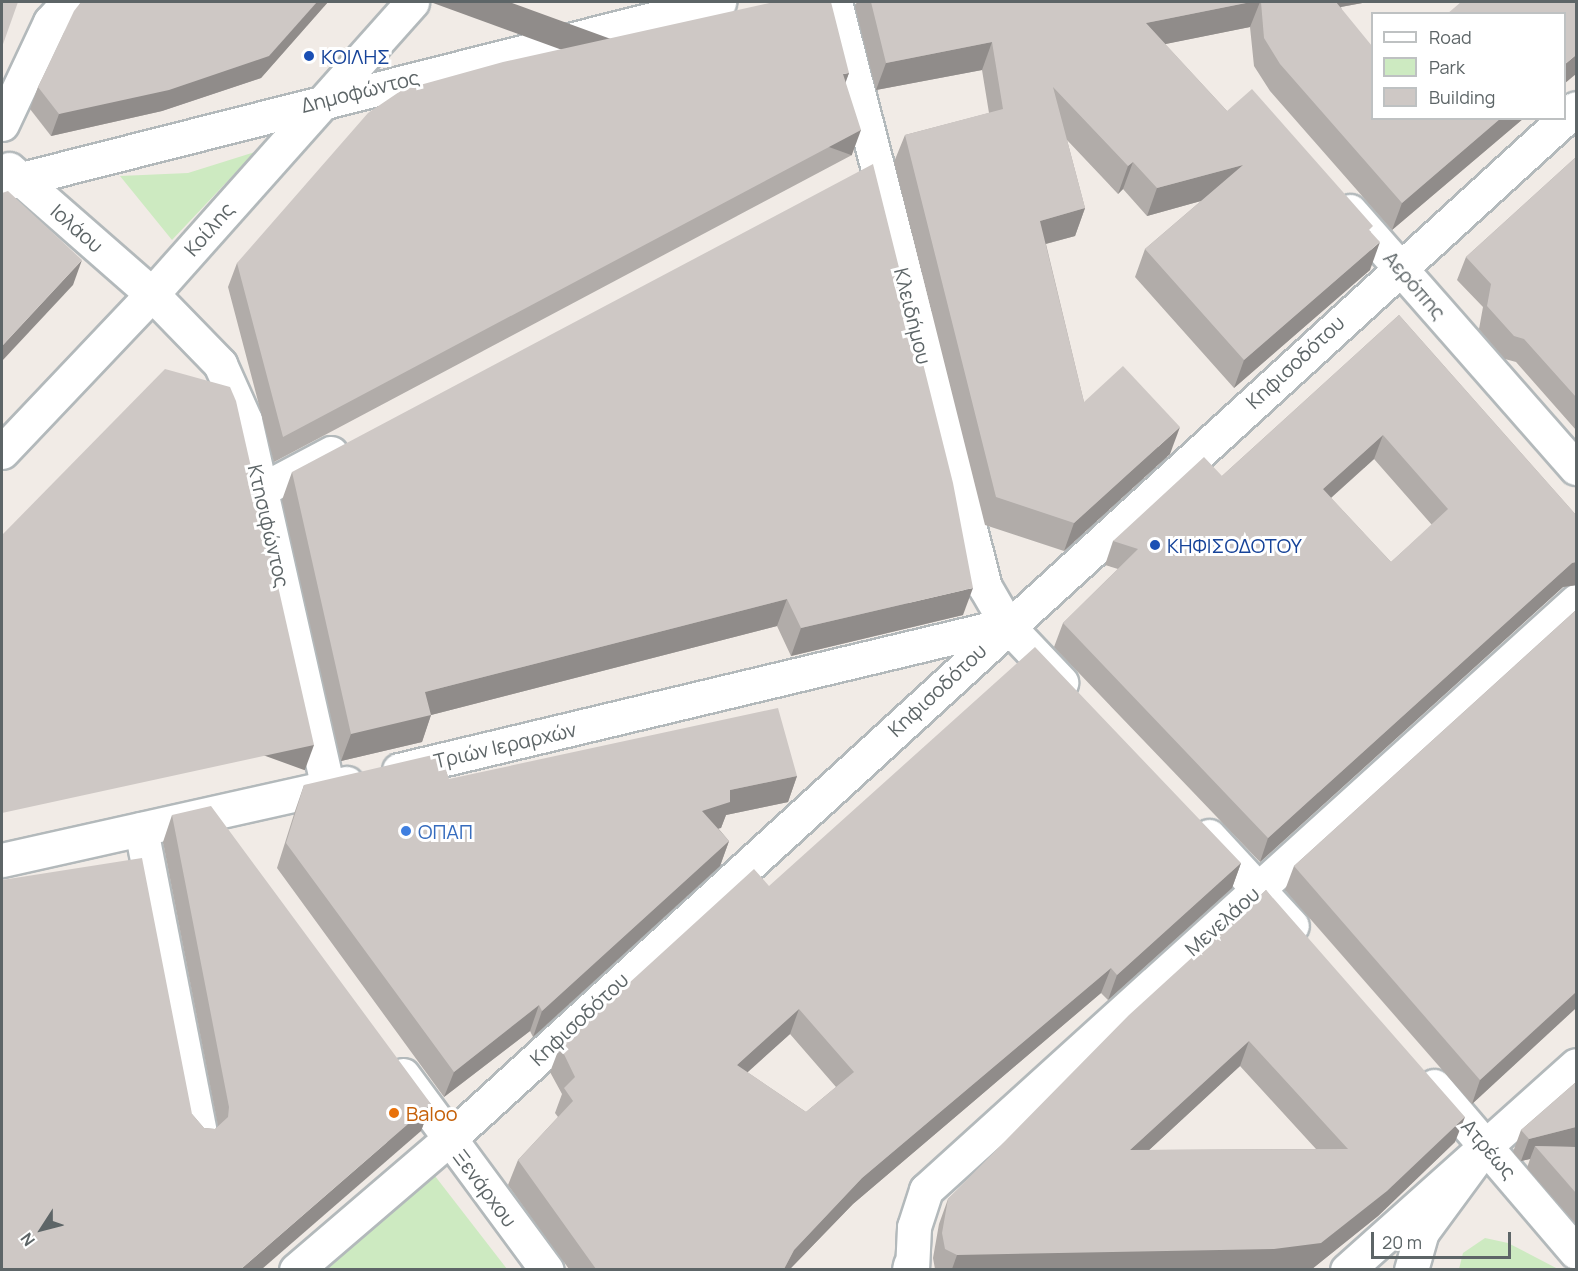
<!DOCTYPE html>
<meta charset="utf-8">
<style>
body{margin:0}
#map{position:relative;width:1578px;height:1271px;overflow:hidden;background:#f1ebe6;font-family:Manrope,sans-serif}
div>[style]{position:absolute}
.green>*{inset:0;background:#cdeac1}
.roads{filter:drop-shadow(2px 0 #b3b9bb) drop-shadow(-2px 0 #b3b9bb) drop-shadow(0 2px #b3b9bb) drop-shadow(0 -2px #b3b9bb)}
.street>*{height:33px;margin:-16.5px;padding:0 16.5px;transform-origin:16.5px;border-radius:16.5px;background:#fff}
.secondary>*{height:33px;margin:-16.5px;padding:0 16.5px;transform-origin:16.5px;border-radius:16.5px;background:#fff}
.wall>*{inset:0;background:#b1aca9}
.shaded-wall>*{inset:0;background:#908c8a;transform-origin:0 0}
.building>*{inset:0;background:#cec8c5}
.dots>*{width:16px;height:16px;translate:-50% -50%;box-sizing:border-box;border:3px solid #fff;border-radius:50%}
span{translate:-50% -50%;white-space:nowrap;text-align:center;line-height:1.15;-webkit-text-stroke:6px #fff;paint-order:stroke}
.transit-label{font-size:20px;color:#164399}
.left{translate:0 -50%;text-align:left}
.street-label{font-size:20px;color:#5d6567}
.shop-label{font-size:20px;color:#366cbe}
.food-label{font-size:20px;color:#c56008}
.frame{position:absolute;inset:0;border:3px solid #5d6567;pointer-events:none}
.legend{position:absolute;left:1371px;top:12px;width:195px;height:108px;box-sizing:border-box;background:#fff;border:2px solid #bec1c2;margin:0;padding:8px 10px;list-style:none;font-size:18px;color:#5d6567}
.legend li{display:flex;align-items:center;gap:12px;height:30px}
.legend b{width:30px;border:2px solid #bec1c2}
.north{position:absolute;left:12px;top:1199px;width:60px;height:60px;-webkit-text-stroke:4px #fff;paint-order:stroke;rotate:234deg;font-size:16px;font-weight:700;line-height:24px;text-align:center;color:#5d6567}
.north::after{content:'';display:block;margin:auto;width:21px;height:27px;background:#5d6567;clip-path:polygon(50% 0,100% 100%,50% 72%,0 100%)}
.scale{position:absolute;left:1371px;top:1232px;width:140px;height:27px;box-sizing:border-box;border:3px solid #5d6567;border-top:0;padding-left:8px;font-size:18px;line-height:21px;white-space:nowrap;color:#5d6567;-webkit-text-stroke:4px #fff;paint-order:stroke}
</style>
<div id="map">
<div class="green">
<i style="clip-path:polygon(255px 152px,172px 240px,120px 176px,188px 173px)"></i>
<i style="clip-path:polygon(435px 1176px,507px 1269px,320px 1270px)"></i>
<i style="clip-path:polygon(1485px 1238px,1508px 1243px,1558px 1269px,1459px 1269px,1463px 1253px)"></i>
</div>
<div class="roads">
<div class="street">
<i style="left:835px;top:2px;width:604px;rotate:75.62deg"></i>
<i style="left:985px;top:587px;width:44px;rotate:59.9deg"></i>
<i style="left:1007px;top:625px;width:79px;rotate:46.5deg"></i>
<i style="left:2px;top:124px;width:113px;rotate:-64.8deg"></i>
<i style="left:50px;top:22px;width:27px;rotate:-48deg"></i>
<i style="left:9px;top:169px;width:190px;rotate:41.2deg"></i>
<i style="left:152px;top:294px;width:98px;rotate:45.8deg"></i>
<i style="left:220px;top:364px;width:61px;rotate:65.9deg"></i>
<i style="left:245px;top:420px;width:376px;rotate:77.3deg"></i>
<i style="left:2px;top:184px;width:740px;rotate:-14.24deg"></i>
<i style="left:1350px;top:211px;width:342px;rotate:48.7deg"></i>
<i style="left:261px;top:490px;width:79px;rotate:-27.9deg"></i>
<i style="left:399px;top:770px;width:623px;rotate:-13.46deg"></i>
<i style="left:141px;top:829px;width:314px;rotate:79deg"></i>
<i style="left:1209px;top:836px;width:122px;rotate:47.3deg"></i>
<i style="left:2px;top:860px;width:353px;rotate:-12.6deg"></i>
<i style="left:403px;top:1075px;width:242px;rotate:53.6deg"></i>
<i style="left:1434px;top:1086px;width:218px;rotate:49.5deg"></i>
<i style="left:296px;top:1270px;width:201px;rotate:-40.6deg"></i>
<i style="left:449px;top:1139px;width:1527px;rotate:-42.45deg"></i>
<i style="left:912px;top:1270px;width:43px;rotate:-87.3deg"></i>
<i style="left:914px;top:1227px;width:39px;rotate:-72deg"></i>
<i style="left:926px;top:1190px;width:877px;rotate:-42.18deg"></i>
<i style="left:1347px;top:1270px;width:307px;rotate:-41.8deg"></i>
</div>
<div class="secondary">
<i style="left:2px;top:452px;width:218px;rotate:-46.5deg"></i>
<i style="left:152px;top:294px;width:391px;rotate:-48.3deg"></i>
<i style="left:909px;top:1270px;width:5px;rotate:-79deg"></i>
<i style="left:1411px;top:1270px;width:40px;rotate:-74deg"></i>
<i style="left:1422px;top:1232px;width:108px;rotate:-53.7deg"></i>
</div>
</div>
<div class="wall">
<i style="clip-path:polygon(81px 2px,328px 2px,261px 78px,162px 111px,51px 136px,30px 109px,38px 87px)"></i>
<i style="clip-path:polygon(857px 2px,1368px 2px,1341px 7px,1372px 118px,1524px 118px,1392px 230px,1270px 91px,1254px 66px,1250px 27px,1165px 44px,1227px 111px,1371px 232px,1370px 270px,1234px 388px,1135px 277px,1145px 249px,1201px 201px,1147px 216px,1123px 189px,1118px 194px,1067px 140px,1085px 208px,1075px 236px,1046px 244px,1084px 402px,1170px 454px,1064px 551px,985px 525px,894px 162px,905px 135px,989px 113px,982px 70px,876px 90px,855px 6px)"></i>
<i style="clip-path:polygon(849px 73px,845px 82px,852px 155px,274px 462px,228px 287px,237px 263px)"></i>
<i style="clip-path:polygon(1576px 157px,1576px 430px,1516px 362px,1505px 359px,1479px 329px,1483px 307px,1457px 280px,1466px 257px)"></i>
<i style="clip-path:polygon(evenodd,1399px 315px,1576px 515px,1576px 585px,1563px 587px,1260px 862px,1054px 647px,1063px 623px,1118px 569px,1105px 565px,1113px 541px,1222px 476px,1399px 315px,1374px 459px,1432px 525px,1391px 562px,1331px 498px,1374px 459px)"></i>
<i style="clip-path:polygon(292px 472px,963px 615px,791px 656px,777px 626px,431px 715px,422px 742px,341px 761px,282px 500px)"></i>
<i style="clip-path:polygon(1576px 610px,1576px 1008px,1472px 1104px,1285px 890px,1294px 866px)"></i>
<i style="clip-path:polygon(797px 776px,788px 802px,726px 815px,721px 828px,718px 828px,729px 841px,720px 866px,533px 1037px,530px 1031px,444px 1097px,277px 868px,295px 811px,304px 785px,449px 779px)"></i>
<i style="clip-path:polygon(172px 815px,431px 1104px,421px 1131px,2px 1269px,192px 1114px,204px 1128px,215px 1129px,218px 1126px,163px 842px)"></i>
<i style="clip-path:polygon(evenodd,1241px 863px,1232px 888px,1108px 1000px,1101px 993px,853px 1204px,790px 1269px,569px 1269px,508px 1185px,518px 1160px,558px 1117px,555px 1113px,562px 1094px,550px 1072px,560px 1046px,769px 886px,1241px 863px,790px 1034px,836px 1087px,806px 1112px,747px 1072px,790px 1034px)"></i>
<i style="clip-path:polygon(evenodd,1266px 890px,1455px 1142px,1378px 1216px,1312px 1269px,935px 1269px,933px 1258px,939px 1224px,948px 1199px,1266px 890px,1240px 1066px,1316px 1149px,1149px 1150px,1240px 1066px)"></i>
<i style="clip-path:polygon(1576px 1082px,1576px 1224px,1527px 1168px,1530px 1159px,1521px 1161px,1513px 1152px,1521px 1130px)"></i>
</div>
<div class="shaded-wall">
<i style="clip-path:polygon(317px 2px,328px 2px,261px 78px,162px 111px,51px 136px,59px 114px)"></i>
<i style="clip-path:polygon(1251px 2px,1260px 2px,1250px 27px,1136px 50px,1146px 23px)"></i>
<i style="clip-path:polygon(1317px 2px,1368px 2px,1313px 12px)"></i>
<i style="clip-path:polygon(992px 42px,982px 70px,876px 90px,886px 63px)"></i>
<i style="clip-path:polygon(1576px 55px,1576px 74px,1564px 84px,1564px 65px)"></i>
<i style="clip-path:polygon(849px 73px,840px 98px,843px 74px)"></i>
<i style="clip-path:polygon(1501px 118px,1524px 118px,1392px 230px,1402px 203px)"></i>
<i style="left:861px;top:130px;width:27px;height:654px;rotate:110deg"></i>
<i style="clip-path:polygon(1133px 162px,1123px 189px,1118px 194px,1128px 166px)"></i>
<i style="clip-path:polygon(1243px 165px,1233px 192px,1147px 216px,1157px 188px)"></i>
<i style="clip-path:polygon(1085px 208px,1075px 236px,1030px 248px,1040px 221px)"></i>
<i style="clip-path:polygon(1380px 242px,1370px 270px,1234px 388px,1244px 360px)"></i>
<i style="clip-path:polygon(82px 260px,73px 285px,2px 361px,2px 346px)"></i>
<i style="clip-path:polygon(1180px 427px,1170px 454px,1064px 551px,1074px 523px)"></i>
<i style="clip-path:polygon(1383px 435px,1374px 459px,1314px 513px,1323px 489px)"></i>
<i style="clip-path:polygon(1576px 562px,1576px 585px,1563px 587px,1260px 862px,1268px 838px,1572px 563px)"></i>
<i style="clip-path:polygon(973px 588px,963px 615px,791px 656px,801px 628px)"></i>
<i style="clip-path:polygon(787px 599px,777px 626px,431px 715px,422px 742px,341px 761px,351px 734px,425px 692px)"></i>
<i style="left:314px;top:745px;width:27px;height:319px;rotate:110deg"></i>
<i style="clip-path:polygon(797px 776px,788px 802px,726px 815px,721px 828px,693px 836px,702px 811px,730px 790px)"></i>
<i style="clip-path:polygon(729px 841px,720px 866px,533px 1037px,542px 1011px)"></i>
<i style="clip-path:polygon(1241px 863px,1232px 888px,1108px 1000px,1117px 975px)"></i>
<i style="clip-path:polygon(1111px 968px,1101px 993px,853px 1204px,790px 1269px,784px 1269px,794px 1250px,862px 1178px)"></i>
<i style="clip-path:polygon(1576px 992px,1576px 1008px,1472px 1104px,1480px 1080px)"></i>
<i style="clip-path:polygon(539px 1005px,530px 1031px,444px 1097px,454px 1072px)"></i>
<i style="clip-path:polygon(799px 1009px,790px 1034px,728px 1090px,737px 1065px)"></i>
<i style="clip-path:polygon(1249px 1041px,1240px 1066px,1121px 1176px,1130px 1150px)"></i>
<i style="clip-path:polygon(431px 1104px,421px 1131px,262px 1269px,241px 1269px)"></i>
<i style="clip-path:polygon(1465px 1117px,1455px 1142px,1378px 1216px,1312px 1269px,952px 1269px,957px 1255px)"></i>
<i style="clip-path:polygon(1576px 1127px,1576px 1147px,1535px 1146px,1530px 1159px,1521px 1161px,1529px 1139px)"></i>
</div>
<div class="building">
<i style="clip-path:polygon(2px 2px,18px 2px,2px 47px)"></i>
<i style="clip-path:polygon(81px 2px,317px 2px,269px 56px,169px 90px,59px 114px,38px 87px,74px 11px)"></i>
<i style="clip-path:polygon(774px 2px,831px 2px,849px 73px,843px 74px,861px 130px,283px 437px,237px 263px,368px 113px,402px 90px,503px 62px)"></i>
<i style="clip-path:polygon(871px 2px,1251px 2px,1146px 23px,1227px 111px,1252px 89px,1373px 226px,1369px 230px,1380px 242px,1244px 360px,1145px 249px,1243px 165px,1157px 188px,1133px 162px,1128px 166px,1053px 87px,1085px 208px,1040px 221px,1084px 402px,1123px 366px,1180px 427px,1074px 523px,996px 497px,905px 135px,1003px 109px,992px 42px,886px 63px)"></i>
<i style="clip-path:polygon(1261px 2px,1336px 2px,1372px 46px,1372px 118px,1501px 118px,1402px 203px,1280px 64px,1264px 38px)"></i>
<i style="clip-path:polygon(1461px 2px,1576px 2px,1576px 55px,1564px 65px,1564px 14px,1447px 14px)"></i>
<i style="clip-path:polygon(1576px 157px,1576px 397px,1524px 339px,1514px 336px,1487px 306px,1491px 284px,1466px 257px)"></i>
<i style="clip-path:polygon(873px 164px,953px 483px,973px 588px,801px 628px,787px 599px,425px 692px,431px 715px,351px 734px,292px 472px)"></i>
<i style="clip-path:polygon(8px 191px,82px 260px,2px 346px,2px 193px)"></i>
<i style="clip-path:polygon(evenodd,1399px 315px,1576px 515px,1576px 562px,1572px 563px,1268px 838px,1063px 623px,1138px 549px,1113px 541px,1204px 457px,1222px 476px,1399px 315px,1383px 435px,1448px 509px,1391px 562px,1323px 489px,1383px 435px)"></i>
<i style="clip-path:polygon(165px 369px,230px 387px,236px 401px,314px 745px,2px 813px,2px 535px)"></i>
<i style="clip-path:polygon(1576px 610px,1576px 992px,1480px 1080px,1294px 866px)"></i>
<i style="clip-path:polygon(evenodd,1035px 647px,1241px 863px,1117px 975px,1111px 968px,862px 1178px,794px 1250px,784px 1269px,596px 1269px,518px 1160px,573px 1101px,564px 1088px,575px 1077px,560px 1046px,754px 869px,769px 886px,1035px 647px,799px 1009px,854px 1072px,806px 1112px,737px 1065px,799px 1009px)"></i>
<i style="clip-path:polygon(778px 708px,797px 776px,730px 790px,730px 802px,702px 811px,729px 841px,542px 1011px,539px 1005px,454px 1072px,286px 843px,304px 785px,441px 753px,449px 779px)"></i>
<i style="clip-path:polygon(211px 806px,431px 1104px,241px 1269px,2px 1269px,2px 880px,142px 858px,192px 1114px,204px 1128px,215px 1129px,228px 1117px,229px 1107px,172px 815px)"></i>
<i style="clip-path:polygon(evenodd,1266px 890px,1465px 1117px,1387px 1191px,1321px 1243px,1274px 1249px,957px 1255px,945px 1249px,942px 1233px,948px 1199px,1129px 1015px,1266px 890px,1249px 1041px,1348px 1149px,1130px 1150px,1249px 1041px)"></i>
<i style="clip-path:polygon(1576px 1082px,1576px 1127px,1529px 1139px,1521px 1130px)"></i>
<i style="clip-path:polygon(1535px 1146px,1576px 1147px,1576px 1193px)"></i>
</div>
<div class="dots">
<i style="left:309px;top:56px;background:#1a4fb4"></i>
<i style="left:1155px;top:545px;background:#1a4fb4"></i>
<i style="left:406px;top:831px;background:#3f7fe0"></i>
<i style="left:394px;top:1113px;background:#e8710a"></i>
</div>
<div class="transit-label">
<span class="left" style="left:321px;top:56px">ΚΟΙΛΗΣ</span>
<span class="left" style="left:1167px;top:545px">ΚΗΦΙΣΟΔΟΤΟΥ</span>
</div>
<div class="street-label">
<span style="left:360px;top:91px;rotate:-14deg">Δημοφώντος</span>
<span style="left:77px;top:228px;rotate:41deg">Ιολάου</span>
<span style="left:209px;top:229px;rotate:-49deg">Κοίλης</span>
<span style="left:1415px;top:285px;rotate:49deg">Αερόπης</span>
<span style="left:913px;top:316px;rotate:76deg">Κλειδήμου</span>
<span style="left:1295px;top:362px;rotate:-43deg">Κηφισοδότου</span>
<span style="left:269px;top:526px;rotate:77deg">Κτησιφώντος</span>
<span style="left:937px;top:690px;rotate:-43deg">Κηφισοδότου</span>
<span style="left:505px;top:745px;rotate:-13deg">Τριών Ιεραρχών</span>
<span style="left:1222px;top:921px;rotate:-42deg">Μενελάου</span>
<span style="left:579px;top:1019px;rotate:-43deg">Κηφισοδότου</span>
<span style="left:1489px;top:1149px;rotate:49deg">Ατρέως</span>
<span style="left:485px;top:1188px;rotate:53deg">Ξενάρχου</span>
</div>
<div class="shop-label">
<span class="left" style="left:418px;top:831px">ΟΠΑΠ</span>
</div>
<div class="food-label">
<span class="left" style="left:406px;top:1113px">Baloo</span>
</div>
<div class="frame"></div>
<ul class="legend">
<li><b style="height:8px;background:#fff"></b>Road</li>
<li><b style="height:16px;background:#cdeac1"></b>Park</li>
<li><b style="height:16px;background:#cec8c5"></b>Building</li>
</ul>
<div class="north">N</div>
<div class="scale">20 m</div>
</div>
